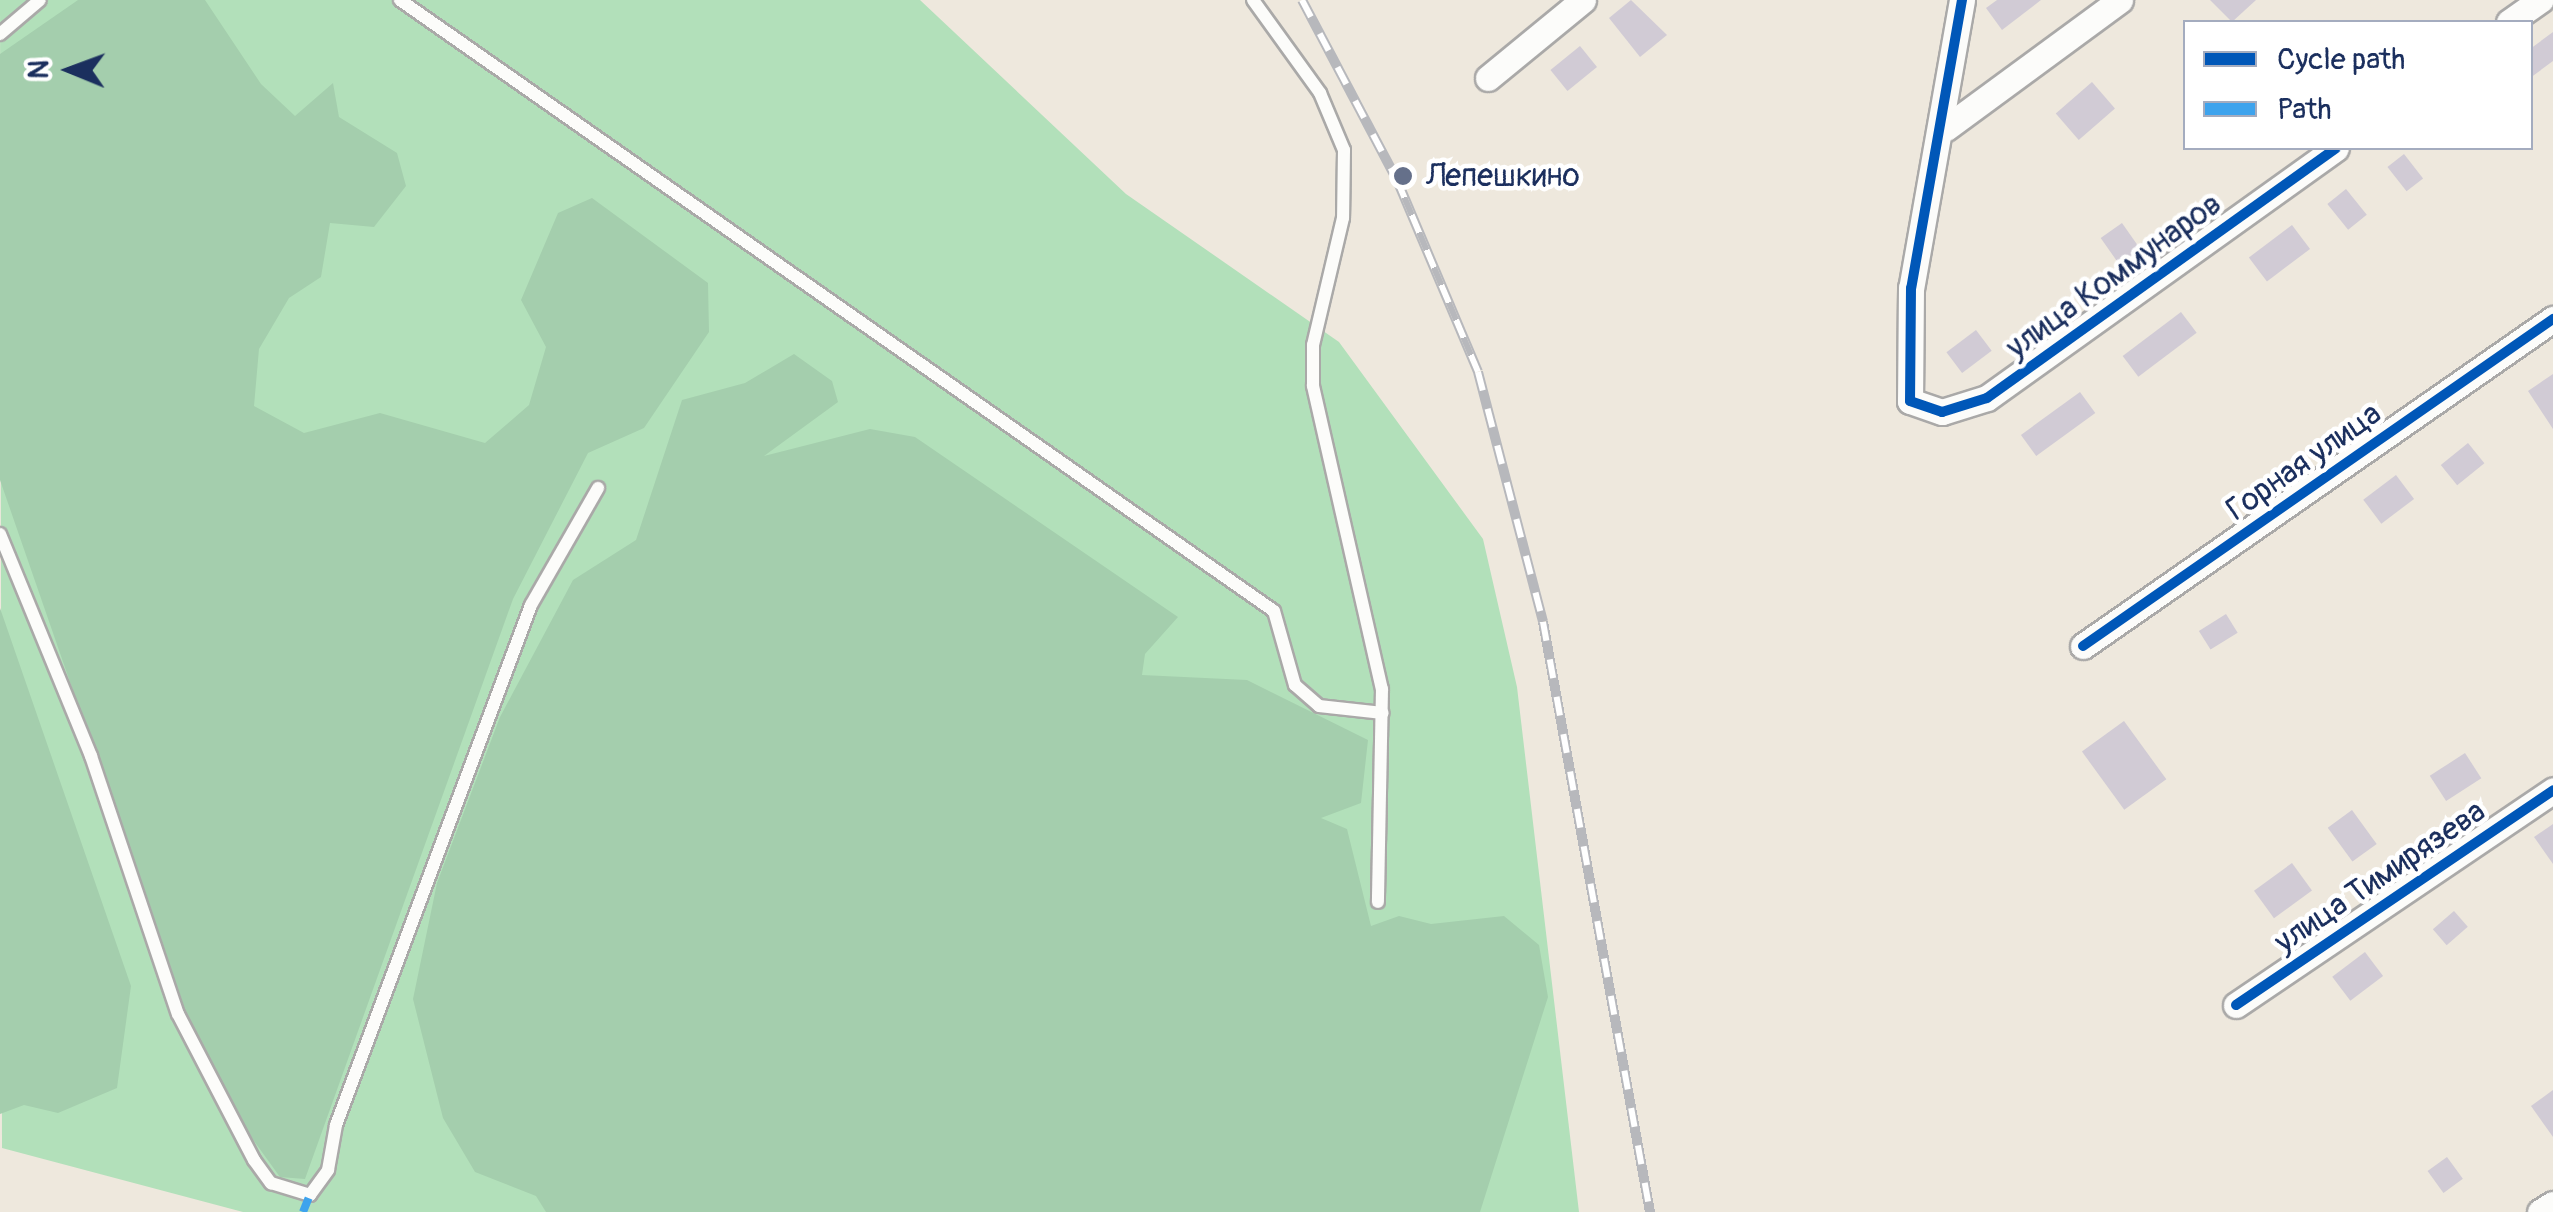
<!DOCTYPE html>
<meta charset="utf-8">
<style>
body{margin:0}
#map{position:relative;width:2553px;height:1212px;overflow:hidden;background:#eee8dd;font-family:Pangolin,sans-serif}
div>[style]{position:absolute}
.green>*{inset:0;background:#b2e0ba}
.forest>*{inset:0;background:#a4cead}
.building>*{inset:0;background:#d1cbd5;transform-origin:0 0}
.roads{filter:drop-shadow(2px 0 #aaa9a8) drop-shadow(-2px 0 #aaa9a8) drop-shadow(0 2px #aaa9a8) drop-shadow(0 -2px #aaa9a8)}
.service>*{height:12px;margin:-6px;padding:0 6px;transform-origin:6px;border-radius:6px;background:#fcfcfa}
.minor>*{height:25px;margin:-12.5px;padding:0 12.5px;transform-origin:12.5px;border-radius:12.5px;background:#fcfcfa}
.rail>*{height:10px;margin-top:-5px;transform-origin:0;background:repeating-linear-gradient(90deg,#fff 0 19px,#b7b8bc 0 38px);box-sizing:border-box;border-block:2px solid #b7b8bc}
.quiet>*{height:8px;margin-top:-4px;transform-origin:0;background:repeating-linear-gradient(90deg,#3da3ed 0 15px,transparent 0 23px)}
.cycleway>*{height:10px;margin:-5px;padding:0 5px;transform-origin:5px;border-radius:5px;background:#0057b8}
.dots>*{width:28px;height:28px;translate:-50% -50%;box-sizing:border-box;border:5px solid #fff;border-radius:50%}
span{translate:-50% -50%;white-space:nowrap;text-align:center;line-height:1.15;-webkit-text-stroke:9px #fff;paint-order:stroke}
.poi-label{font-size:32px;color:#1b2f5e}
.left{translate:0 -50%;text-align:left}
.street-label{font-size:32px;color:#1b2f5e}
.legend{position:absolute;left:2183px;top:20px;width:350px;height:130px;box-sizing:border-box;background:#fff;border:2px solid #a4acbf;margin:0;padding:12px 18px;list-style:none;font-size:30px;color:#1b2f5e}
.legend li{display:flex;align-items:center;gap:20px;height:50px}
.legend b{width:50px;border:2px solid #a4acbf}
.north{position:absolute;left:20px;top:20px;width:100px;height:100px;-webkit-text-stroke:8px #fff;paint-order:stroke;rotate:271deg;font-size:28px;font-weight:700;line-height:40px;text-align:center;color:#1b2f5e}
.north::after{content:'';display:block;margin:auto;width:35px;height:45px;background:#1b2f5e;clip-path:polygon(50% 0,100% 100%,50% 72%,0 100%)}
</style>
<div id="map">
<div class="green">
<i style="clip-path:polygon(0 0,920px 0,1126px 194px,1339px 342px,1483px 539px,1517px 687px,1579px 1212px,243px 1212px,2px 1148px)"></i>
</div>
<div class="forest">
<i style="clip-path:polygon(78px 0,205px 0,261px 84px,295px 116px,333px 83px,339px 117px,397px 153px,406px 186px,374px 227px,330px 223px,321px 277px,289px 298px,259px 349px,254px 406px,304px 433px,380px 413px,485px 443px,529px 405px,546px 347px,521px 300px,558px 213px,592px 198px,708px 283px,709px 332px,644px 428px,588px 453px,513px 599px,305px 1179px,280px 1177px,249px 1134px,184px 1011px,0 480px,0 54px)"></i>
<i style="clip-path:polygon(794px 354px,832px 381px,838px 402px,764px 456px,870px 429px,915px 437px,1178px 617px,1145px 654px,1142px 675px,1247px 680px,1368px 740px,1361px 803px,1321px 818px,1347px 829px,1371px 926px,1399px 916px,1431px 924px,1504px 916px,1539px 945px,1548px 997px,1480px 1212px,546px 1212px,536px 1196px,475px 1172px,443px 1118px,413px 999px,437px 883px,500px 717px,573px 580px,636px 540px,682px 400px,745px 383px)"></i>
<i style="clip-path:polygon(0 608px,131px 986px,117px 1088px,58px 1113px,24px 1105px,0 1114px)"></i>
</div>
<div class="building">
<i style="clip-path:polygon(1631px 0,1667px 35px,1640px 57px,1609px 18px)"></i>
<i style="clip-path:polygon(1997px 0,2041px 0,2002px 30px,1986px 8px)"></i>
<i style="clip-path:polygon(2210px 0,2256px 0,2232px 22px)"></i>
<i style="clip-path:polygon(2553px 32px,2553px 61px,2530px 78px,2530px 49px)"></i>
<i style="left:1580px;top:46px;width:27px;height:38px;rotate:51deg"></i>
<i style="left:2092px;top:82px;width:35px;height:48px;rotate:49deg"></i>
<i style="left:2404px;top:154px;width:31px;height:21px;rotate:52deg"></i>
<i style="left:2346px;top:189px;width:33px;height:24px;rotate:51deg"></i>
<i style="left:2122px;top:223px;width:37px;height:26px;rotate:55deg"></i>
<i style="left:2292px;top:225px;width:30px;height:54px;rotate:53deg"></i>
<i style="left:2181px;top:312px;width:26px;height:73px;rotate:53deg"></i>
<i style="left:1976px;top:330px;width:26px;height:37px;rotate:53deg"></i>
<i style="clip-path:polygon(2553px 374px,2553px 429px,2528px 391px)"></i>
<i style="left:2080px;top:392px;width:26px;height:73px;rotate:54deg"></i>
<i style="left:2468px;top:443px;width:26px;height:35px;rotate:51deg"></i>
<i style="left:2396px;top:475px;width:30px;height:41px;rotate:53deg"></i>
<i style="left:2226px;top:614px;width:22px;height:32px;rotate:58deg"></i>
<i style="left:2124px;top:721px;width:72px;height:52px;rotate:54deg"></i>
<i style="left:2465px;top:753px;width:30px;height:42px;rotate:57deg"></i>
<i style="left:2352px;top:810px;width:42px;height:30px;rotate:54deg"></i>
<i style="clip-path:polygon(2553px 824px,2553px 864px,2534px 837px)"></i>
<i style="left:2292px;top:863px;width:34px;height:47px;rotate:54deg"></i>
<i style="left:2454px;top:911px;width:21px;height:28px;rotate:49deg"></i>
<i style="left:2365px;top:952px;width:30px;height:41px;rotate:53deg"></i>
<i style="clip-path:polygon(2553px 1090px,2553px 1137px,2531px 1106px)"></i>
<i style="left:2447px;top:1157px;width:27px;height:24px;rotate:54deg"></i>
</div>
<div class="roads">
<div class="service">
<i style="left:400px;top:0;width:1066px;rotate:34.96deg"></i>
<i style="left:1274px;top:611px;width:77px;rotate:74.2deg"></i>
<i style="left:1295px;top:685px;width:32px;rotate:41deg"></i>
<i style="left:1319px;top:706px;width:64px;rotate:6.2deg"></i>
<i style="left:1253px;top:0;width:115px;rotate:54.2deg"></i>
<i style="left:1320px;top:93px;width:62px;rotate:67.2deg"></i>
<i style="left:1344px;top:150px;width:68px;rotate:90.8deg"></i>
<i style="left:1343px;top:218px;width:130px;rotate:103.3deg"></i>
<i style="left:1313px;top:345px;width:41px;rotate:90deg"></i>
<i style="left:1313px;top:386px;width:311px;rotate:77.2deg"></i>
<i style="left:1382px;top:689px;width:213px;rotate:91.1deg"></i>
<i style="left:0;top:34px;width:52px;rotate:-40.4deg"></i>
<i style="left:0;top:534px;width:240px;rotate:67.7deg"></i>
<i style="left:91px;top:756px;width:272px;rotate:71.4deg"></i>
<i style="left:178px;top:1014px;width:165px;rotate:62.5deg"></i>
<i style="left:254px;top:1160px;width:29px;rotate:54deg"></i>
<i style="left:271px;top:1183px;width:41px;rotate:17.1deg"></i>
<i style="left:310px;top:1195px;width:31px;rotate:-54deg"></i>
<i style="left:328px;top:1170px;width:46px;rotate:-79.9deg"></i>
<i style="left:336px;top:1125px;width:555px;rotate:-69.44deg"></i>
<i style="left:531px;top:605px;width:135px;rotate:-60.2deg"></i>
</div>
<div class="minor">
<i style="left:1962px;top:0;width:292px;rotate:100deg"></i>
<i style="left:1911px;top:288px;width:113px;rotate:90.5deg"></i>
<i style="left:1910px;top:401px;width:34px;rotate:19deg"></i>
<i style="left:1942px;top:412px;width:47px;rotate:-17.3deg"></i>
<i style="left:1987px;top:398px;width:429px;rotate:-35.6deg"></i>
<i style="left:2509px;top:22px;width:39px;rotate:-35deg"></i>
<i style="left:1488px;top:78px;width:123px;rotate:-39.4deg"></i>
<i style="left:1946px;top:128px;width:216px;rotate:-36.3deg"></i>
<i style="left:2083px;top:646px;width:573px;rotate:-34.83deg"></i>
<i style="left:2236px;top:1005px;width:383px;rotate:-34.1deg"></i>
<i style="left:2540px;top:1212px;width:15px;rotate:-32deg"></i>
</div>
</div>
<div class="rail">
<i style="left:1302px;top:0;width:204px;rotate:62.2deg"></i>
<i style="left:1397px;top:180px;width:208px;rotate:67.1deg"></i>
<i style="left:1478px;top:372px;width:258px;rotate:75.4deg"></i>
<i style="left:1543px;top:622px;width:600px;rotate:79.72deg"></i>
</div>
<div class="quiet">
<i style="left:303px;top:1212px;width:18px;rotate:-68deg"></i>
</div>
<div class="cycleway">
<i style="left:1962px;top:0;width:292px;rotate:100deg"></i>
<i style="left:1911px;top:288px;width:113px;rotate:90.5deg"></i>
<i style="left:1910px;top:401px;width:34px;rotate:19deg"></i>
<i style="left:1942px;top:412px;width:47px;rotate:-17.3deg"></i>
<i style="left:1987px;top:398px;width:429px;rotate:-35.6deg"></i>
<i style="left:2083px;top:646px;width:573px;rotate:-34.83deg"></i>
<i style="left:2236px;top:1005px;width:383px;rotate:-34.1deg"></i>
</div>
<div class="dots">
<i style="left:1403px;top:176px;background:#65708a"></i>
</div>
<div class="poi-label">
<span class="left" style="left:1426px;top:176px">Лепешкино</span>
</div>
<div class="street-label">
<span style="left:2114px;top:276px;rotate:-36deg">улица Коммунаров</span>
<span style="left:2304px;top:462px;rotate:-35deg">Горная улица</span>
<span style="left:2380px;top:877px;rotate:-34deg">улица Тимирязева</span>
</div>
<ul class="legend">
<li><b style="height:12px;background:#0057b8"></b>Cycle path</li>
<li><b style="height:12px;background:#3da3ed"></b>Path</li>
</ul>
<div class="north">N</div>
</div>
